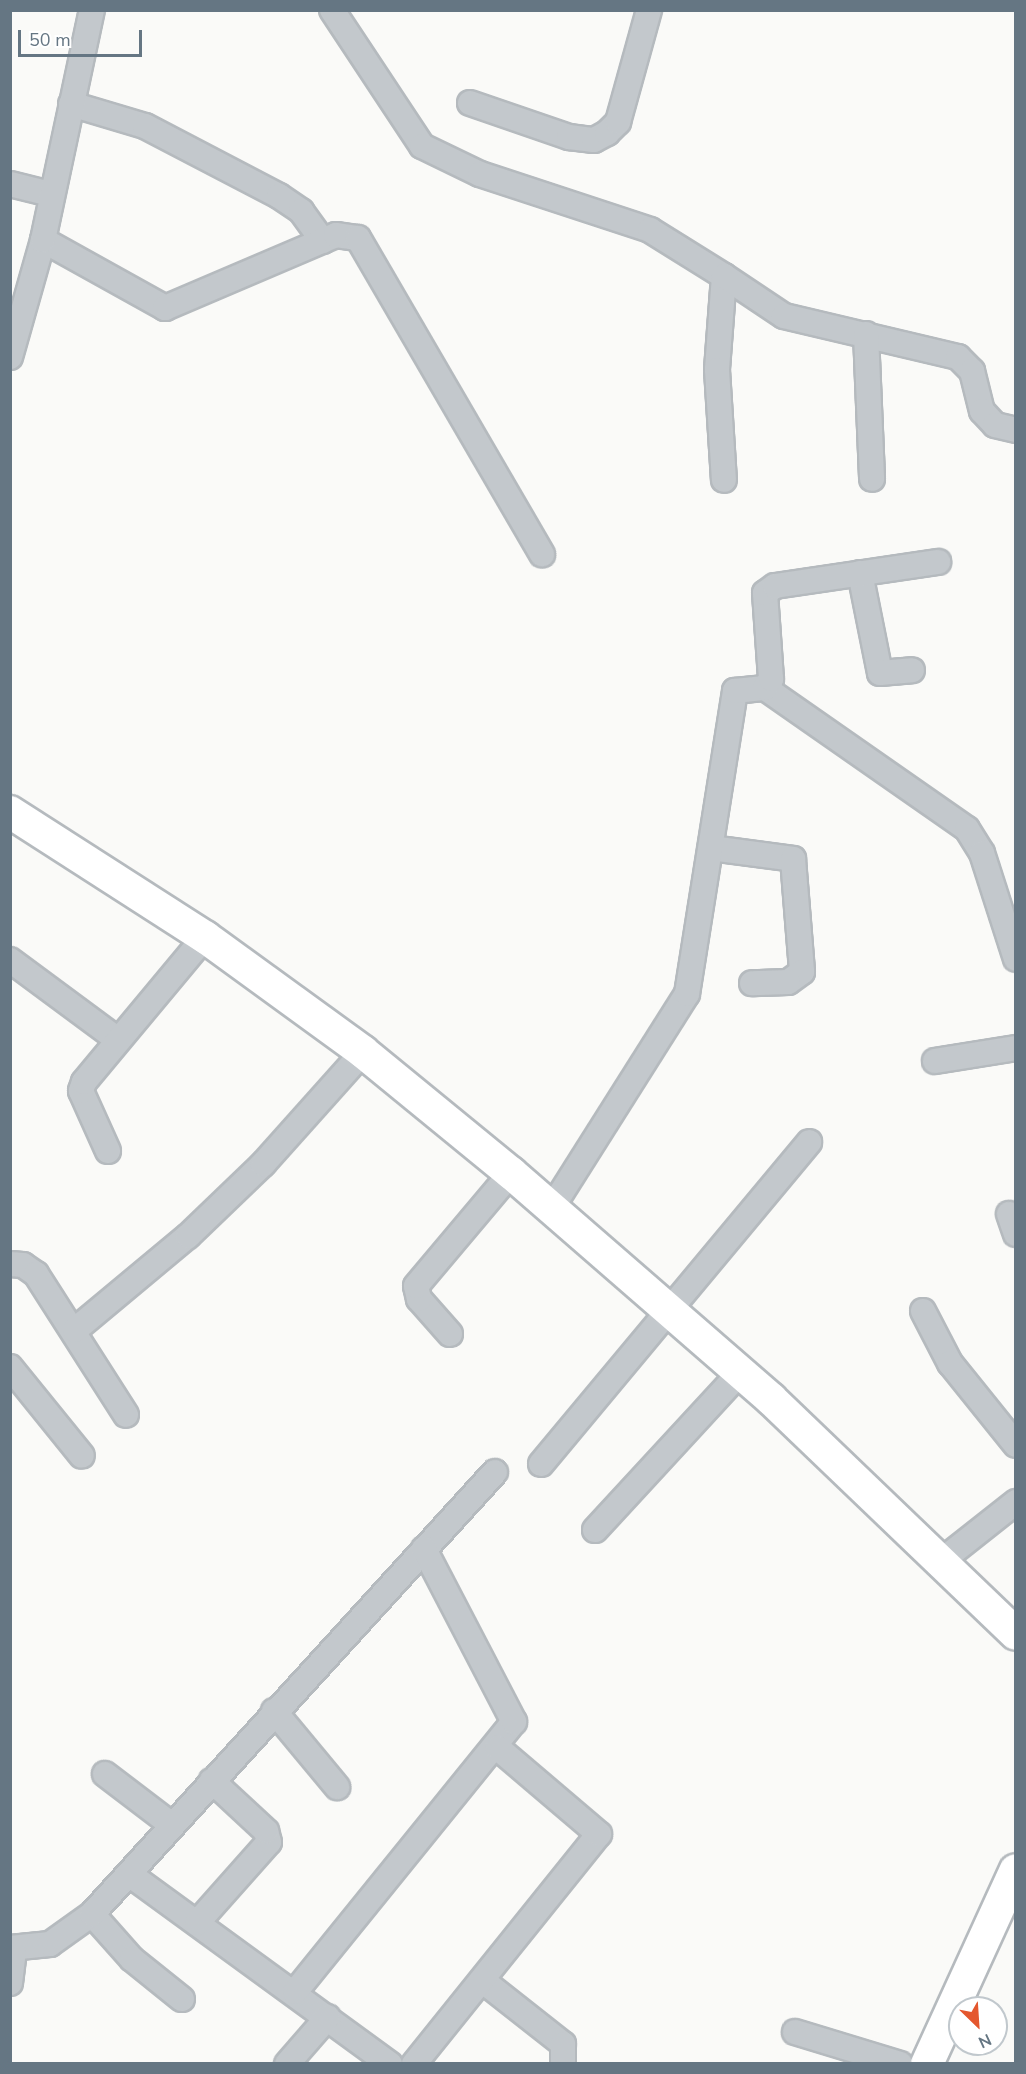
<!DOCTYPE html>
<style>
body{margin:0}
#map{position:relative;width:1026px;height:2074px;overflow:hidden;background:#fafaf8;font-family:"Nunito Sans",sans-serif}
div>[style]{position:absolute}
.roads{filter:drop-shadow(2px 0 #b5babe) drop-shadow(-2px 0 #b5babe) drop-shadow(0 2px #b5babe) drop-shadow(0 -2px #b5babe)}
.minor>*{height:24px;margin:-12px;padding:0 12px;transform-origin:12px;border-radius:12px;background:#c3c8cc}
.major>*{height:32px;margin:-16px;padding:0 16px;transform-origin:16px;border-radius:16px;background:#fff}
span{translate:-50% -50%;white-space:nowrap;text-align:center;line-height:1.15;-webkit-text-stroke:6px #fff;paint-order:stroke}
.frame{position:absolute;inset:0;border:12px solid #657683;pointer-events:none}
.north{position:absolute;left:948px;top:1996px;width:60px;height:60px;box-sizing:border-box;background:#fff;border:2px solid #c1c8cd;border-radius:50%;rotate:155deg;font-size:16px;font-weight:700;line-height:24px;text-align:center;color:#657683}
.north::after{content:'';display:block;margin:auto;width:21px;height:27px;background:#e4572e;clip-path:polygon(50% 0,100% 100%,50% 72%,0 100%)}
.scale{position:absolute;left:18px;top:30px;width:124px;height:27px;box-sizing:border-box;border:3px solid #657683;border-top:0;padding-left:8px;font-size:18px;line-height:21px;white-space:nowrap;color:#657683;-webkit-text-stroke:4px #fff;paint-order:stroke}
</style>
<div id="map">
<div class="roads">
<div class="minor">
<i style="left:332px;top:10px;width:163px;rotate:56.5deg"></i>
<i style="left:422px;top:146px;width:64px;rotate:25.8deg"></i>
<i style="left:480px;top:174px;width:179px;rotate:18.2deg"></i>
<i style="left:650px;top:230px;width:87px;rotate:31.9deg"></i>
<i style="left:724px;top:276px;width:94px;rotate:94.3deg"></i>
<i style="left:717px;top:370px;width:110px;rotate:86.4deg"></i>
<i style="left:470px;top:103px;width:105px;rotate:19deg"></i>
<i style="left:569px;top:137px;width:25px;rotate:7deg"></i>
<i style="left:594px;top:140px;width:15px;rotate:-28deg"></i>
<i style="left:607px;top:133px;width:16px;rotate:-45deg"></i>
<i style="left:618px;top:122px;width:116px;rotate:-74.5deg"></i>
<i style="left:71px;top:104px;width:77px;rotate:16.6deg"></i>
<i style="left:145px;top:126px;width:151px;rotate:27.6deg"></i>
<i style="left:279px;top:196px;width:27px;rotate:34deg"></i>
<i style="left:301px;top:211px;width:37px;rotate:54deg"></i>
<i style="left:10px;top:184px;width:41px;rotate:14deg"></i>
<i style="left:43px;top:240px;width:140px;rotate:29.1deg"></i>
<i style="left:165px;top:308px;width:186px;rotate:-23.1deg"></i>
<i style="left:336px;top:235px;width:22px;rotate:8deg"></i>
<i style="left:358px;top:238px;width:366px;rotate:59.8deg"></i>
<i style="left:724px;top:276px;width:72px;rotate:33.7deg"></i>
<i style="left:784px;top:316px;width:179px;rotate:13.3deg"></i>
<i style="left:958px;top:357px;width:20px;rotate:45deg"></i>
<i style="left:972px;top:371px;width:41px;rotate:76deg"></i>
<i style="left:982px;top:411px;width:19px;rotate:47deg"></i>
<i style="left:995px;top:425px;width:22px;rotate:13deg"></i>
<i style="left:866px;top:334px;width:145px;rotate:87.6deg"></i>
<i style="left:10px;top:357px;width:122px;rotate:-74.2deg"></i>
<i style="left:43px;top:240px;width:235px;rotate:-78deg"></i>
<i style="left:860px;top:573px;width:102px;rotate:78.7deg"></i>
<i style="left:880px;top:673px;width:32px;rotate:-5deg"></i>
<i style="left:765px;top:688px;width:246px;rotate:34.9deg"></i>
<i style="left:967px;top:829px;width:28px;rotate:58deg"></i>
<i style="left:982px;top:853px;width:111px;rotate:72.2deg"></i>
<i style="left:711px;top:848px;width:83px;rotate:7.6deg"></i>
<i style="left:793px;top:859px;width:113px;rotate:85.4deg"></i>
<i style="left:802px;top:972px;width:17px;rotate:144deg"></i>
<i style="left:788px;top:982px;width:36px;rotate:178deg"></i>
<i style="left:10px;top:960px;width:134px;rotate:36.5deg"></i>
<i style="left:935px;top:1061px;width:82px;rotate:-9.1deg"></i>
<i style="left:108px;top:1151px;width:66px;rotate:-114.2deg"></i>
<i style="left:81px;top:1091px;width:9px;rotate:-72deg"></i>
<i style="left:84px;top:1082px;width:189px;rotate:-50.2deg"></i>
<i style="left:551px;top:1209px;width:254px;rotate:-57.7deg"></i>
<i style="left:687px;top:994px;width:307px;rotate:-81deg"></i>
<i style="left:735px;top:691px;width:30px;rotate:-6deg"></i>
<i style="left:765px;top:688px;width:11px;rotate:-56deg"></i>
<i style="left:771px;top:679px;width:86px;rotate:-94deg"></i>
<i style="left:765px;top:593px;width:12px;rotate:-35deg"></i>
<i style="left:775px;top:586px;width:165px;rotate:-8.4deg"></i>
<i style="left:1009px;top:1214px;width:21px;rotate:71deg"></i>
<i style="left:10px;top:1264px;width:13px;rotate:4deg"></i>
<i style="left:23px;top:1265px;width:16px;rotate:35deg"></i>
<i style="left:36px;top:1274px;width:167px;rotate:57.4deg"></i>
<i style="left:923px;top:1311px;width:59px;rotate:62.6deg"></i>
<i style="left:950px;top:1363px;width:105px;rotate:51.2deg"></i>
<i style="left:75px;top:1330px;width:147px;rotate:-39.8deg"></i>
<i style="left:188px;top:1236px;width:104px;rotate:-43.8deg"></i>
<i style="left:263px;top:1164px;width:150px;rotate:-48.2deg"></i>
<i style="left:450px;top:1334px;width:47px;rotate:-131.5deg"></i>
<i style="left:419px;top:1299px;width:13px;rotate:-103deg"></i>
<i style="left:416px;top:1286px;width:148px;rotate:-49.9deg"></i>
<i style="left:10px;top:1367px;width:114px;rotate:51deg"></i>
<i style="left:541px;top:1464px;width:419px;rotate:-50.2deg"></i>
<i style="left:595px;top:1530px;width:214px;rotate:-47.3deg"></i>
<i style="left:940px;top:1562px;width:97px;rotate:-38.3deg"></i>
<i style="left:274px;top:1711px;width:99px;rotate:50.3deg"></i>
<i style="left:105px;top:1774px;width:84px;rotate:37.3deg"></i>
<i style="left:129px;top:1874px;width:323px;rotate:36.1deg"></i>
<i style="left:92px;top:1914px;width:60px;rotate:48.4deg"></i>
<i style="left:132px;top:1959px;width:64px;rotate:38.7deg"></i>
<i style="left:197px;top:1923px;width:108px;rotate:-48.4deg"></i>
<i style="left:269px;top:1842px;width:11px;rotate:-105deg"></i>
<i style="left:266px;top:1831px;width:74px;rotate:-137.2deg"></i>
<i style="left:10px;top:1948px;width:40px;rotate:-5.7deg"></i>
<i style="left:50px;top:1944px;width:52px;rotate:-35.5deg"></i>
<i style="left:92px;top:1914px;width:598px;rotate:-47.64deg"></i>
<i style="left:483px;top:1981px;width:102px;rotate:38.2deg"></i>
<i style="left:563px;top:2044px;width:20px;rotate:90deg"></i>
<i style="left:10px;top:1983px;width:32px;rotate:-83deg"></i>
<i style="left:295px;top:1992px;width:348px;rotate:-51deg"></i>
<i style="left:514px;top:1722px;width:195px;rotate:-117.5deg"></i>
<i style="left:795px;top:2032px;width:110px;rotate:16.9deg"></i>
<i style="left:287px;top:2064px;width:62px;rotate:-48.9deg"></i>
<i style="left:414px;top:2064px;width:295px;rotate:-51.2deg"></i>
<i style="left:599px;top:1834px;width:133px;rotate:-139.6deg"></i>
</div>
<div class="major">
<i style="left:10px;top:812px;width:232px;rotate:32.7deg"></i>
<i style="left:205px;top:937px;width:195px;rotate:36deg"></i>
<i style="left:363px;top:1052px;width:191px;rotate:39.3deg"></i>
<i style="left:511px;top:1173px;width:344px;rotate:41deg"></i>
<i style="left:771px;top:1399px;width:339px;rotate:43.8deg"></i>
<i style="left:927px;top:2064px;width:213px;rotate:-65.4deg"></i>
</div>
</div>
<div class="frame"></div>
<div class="north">N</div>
<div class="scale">50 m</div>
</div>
